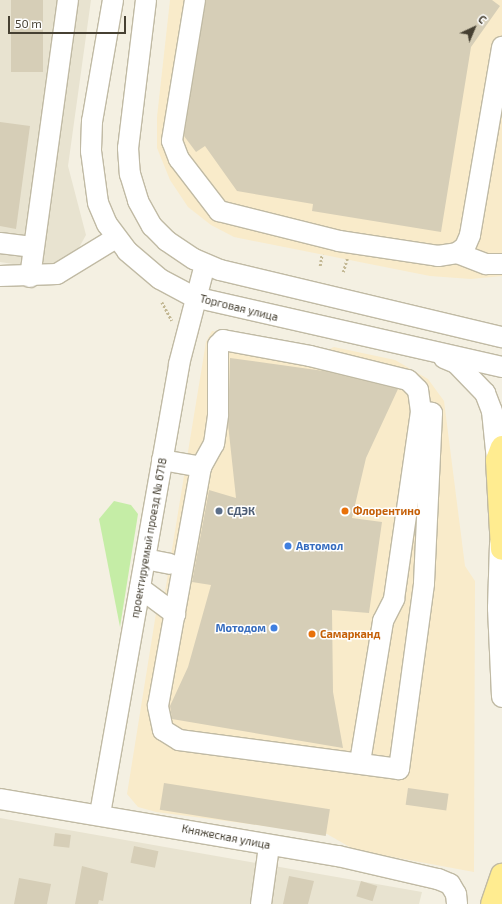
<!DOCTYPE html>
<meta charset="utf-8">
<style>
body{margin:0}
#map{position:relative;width:502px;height:904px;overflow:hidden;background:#f4f0e2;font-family:"Exo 2",sans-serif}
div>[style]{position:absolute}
.residential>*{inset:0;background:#e8e3d0}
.commercial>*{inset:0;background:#f9ebca}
.green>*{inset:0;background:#c5eda6}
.building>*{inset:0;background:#d6ceb7;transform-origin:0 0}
.path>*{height:2.5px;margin-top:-1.25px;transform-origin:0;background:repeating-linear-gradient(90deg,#c3b894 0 2px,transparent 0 4px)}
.roads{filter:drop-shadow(1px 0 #c0baa4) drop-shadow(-1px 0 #c0baa4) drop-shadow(0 1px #c0baa4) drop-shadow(0 -1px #c0baa4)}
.minor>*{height:20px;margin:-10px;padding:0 10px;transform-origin:10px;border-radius:10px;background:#fff}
.major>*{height:22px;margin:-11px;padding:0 11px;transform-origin:11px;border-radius:11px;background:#ffec90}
.dots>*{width:11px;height:11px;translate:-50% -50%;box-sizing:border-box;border:2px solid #fff;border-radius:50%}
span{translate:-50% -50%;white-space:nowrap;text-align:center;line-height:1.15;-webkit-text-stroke:3px #fff;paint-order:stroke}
.street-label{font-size:11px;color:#464032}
.service-label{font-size:11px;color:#4e5e75;font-weight:700}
.left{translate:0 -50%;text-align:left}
.food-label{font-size:11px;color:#c56008;font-weight:700}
.shop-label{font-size:11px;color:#366cbe;font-weight:700}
.right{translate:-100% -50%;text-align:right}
.north{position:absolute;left:454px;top:8px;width:40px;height:40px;-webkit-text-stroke:3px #fff;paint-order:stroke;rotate:44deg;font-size:11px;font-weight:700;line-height:16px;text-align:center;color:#464032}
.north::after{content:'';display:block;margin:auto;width:14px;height:18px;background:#464032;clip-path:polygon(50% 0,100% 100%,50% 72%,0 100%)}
.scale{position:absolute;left:8px;top:16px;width:118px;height:18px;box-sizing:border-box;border:2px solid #464032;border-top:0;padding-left:5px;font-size:12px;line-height:14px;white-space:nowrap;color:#464032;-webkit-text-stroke:3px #fff;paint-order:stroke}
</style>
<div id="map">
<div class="residential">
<i style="clip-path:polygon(0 0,91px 0,68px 166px,86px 235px,76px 253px,46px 269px,0 262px)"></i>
<i style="clip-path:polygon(0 818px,422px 892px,419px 904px,0 904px)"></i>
</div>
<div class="commercial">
<i style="clip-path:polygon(170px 0,502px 0,502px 276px,471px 279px,430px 276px,234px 237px,211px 225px,188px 207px,170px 180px,157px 148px,157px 117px)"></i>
<i style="clip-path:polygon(212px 331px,325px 351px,334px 347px,395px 360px,428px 379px,444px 401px,465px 566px,475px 581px,474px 872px,355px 850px,327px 834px,156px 812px,138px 807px,127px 794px,157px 607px,165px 592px,206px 342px)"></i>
</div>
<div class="green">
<i style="clip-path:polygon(114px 501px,131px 505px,138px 514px,120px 627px,99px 519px)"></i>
</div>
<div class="building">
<i style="left:11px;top:0;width:32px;height:72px"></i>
<i style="clip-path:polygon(206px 0,492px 0,500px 6px,471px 47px,441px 232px,312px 211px,313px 204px,237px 191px,205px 146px,196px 152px,184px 136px)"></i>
<i style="clip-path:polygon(0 122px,30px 126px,16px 229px,0 226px)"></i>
<i style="clip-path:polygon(230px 358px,324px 371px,398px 389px,366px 458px,352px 518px,382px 522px,369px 613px,332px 610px,333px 692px,343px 748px,172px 719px,170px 706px,188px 667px,211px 585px,192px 582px,209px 490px,236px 498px,228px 424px)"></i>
<i style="left:164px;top:783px;width:168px;height:27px;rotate:9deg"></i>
<i style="left:408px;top:788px;width:41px;height:17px;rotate:8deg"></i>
<i style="left:55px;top:833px;width:16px;height:13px;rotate:7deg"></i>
<i style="left:134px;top:846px;width:25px;height:17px;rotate:12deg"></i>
<i style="clip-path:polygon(82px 866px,108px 873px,103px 901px,99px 900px,98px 904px,75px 904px)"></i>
<i style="clip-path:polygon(289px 876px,314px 881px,308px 904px,283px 904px)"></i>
<i style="clip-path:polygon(19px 878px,51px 884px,47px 904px,14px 904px)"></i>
<i style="left:361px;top:881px;width:17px;height:16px;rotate:17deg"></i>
</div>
<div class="path">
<i style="left:320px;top:266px;width:12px;rotate:-81deg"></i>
<i style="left:343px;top:272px;width:14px;rotate:-73deg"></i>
<i style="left:162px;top:302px;width:21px;rotate:62deg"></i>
</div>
<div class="roads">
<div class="minor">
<i style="left:113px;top:0;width:123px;rotate:99.8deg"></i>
<i style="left:92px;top:121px;width:30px;rotate:92deg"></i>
<i style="left:91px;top:151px;width:52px;rotate:82.3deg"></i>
<i style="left:98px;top:203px;width:23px;rotate:67deg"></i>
<i style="left:107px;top:224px;width:34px;rotate:53deg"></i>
<i style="left:127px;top:251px;width:43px;rotate:40.3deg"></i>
<i style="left:160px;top:279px;width:38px;rotate:28deg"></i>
<i style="left:194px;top:297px;width:316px;rotate:12.8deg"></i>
<i style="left:146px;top:0;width:149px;rotate:96.9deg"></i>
<i style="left:128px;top:148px;width:26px;rotate:86deg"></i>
<i style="left:130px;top:174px;width:28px;rotate:73deg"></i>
<i style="left:138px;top:201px;width:29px;rotate:61deg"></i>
<i style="left:152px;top:226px;width:21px;rotate:45deg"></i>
<i style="left:167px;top:241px;width:32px;rotate:34deg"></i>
<i style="left:194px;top:259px;width:28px;rotate:23deg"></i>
<i style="left:220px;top:270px;width:290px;rotate:13.4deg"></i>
<i style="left:195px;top:0;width:143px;rotate:99.3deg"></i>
<i style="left:172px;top:141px;width:19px;rotate:69deg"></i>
<i style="left:179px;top:159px;width:66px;rotate:52.4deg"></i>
<i style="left:219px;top:211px;width:124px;rotate:14deg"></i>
<i style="left:339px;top:241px;width:100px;rotate:8.6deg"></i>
<i style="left:438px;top:256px;width:19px;rotate:-9deg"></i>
<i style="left:457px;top:253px;width:10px;rotate:-37deg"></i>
<i style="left:465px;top:247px;width:13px;rotate:-67deg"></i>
<i style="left:470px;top:235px;width:191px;rotate:-80.3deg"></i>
<i style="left:0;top:243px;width:34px;rotate:7deg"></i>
<i style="left:457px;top:253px;width:31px;rotate:21deg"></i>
<i style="left:486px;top:264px;width:16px"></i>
<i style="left:0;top:276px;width:57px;rotate:-2deg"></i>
<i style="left:57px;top:274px;width:69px;rotate:-31.4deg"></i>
<i style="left:30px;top:277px;width:280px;rotate:-82.2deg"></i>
<i style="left:444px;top:358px;width:13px;rotate:23deg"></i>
<i style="left:456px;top:363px;width:42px;rotate:46deg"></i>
<i style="left:485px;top:393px;width:19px;rotate:69deg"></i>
<i style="left:492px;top:411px;width:49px;rotate:84.2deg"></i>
<i style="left:162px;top:460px;width:40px;rotate:10deg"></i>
<i style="left:500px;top:544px;width:64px;rotate:91.8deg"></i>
<i style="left:498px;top:608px;width:89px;rotate:87.4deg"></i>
<i style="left:145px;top:559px;width:25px;rotate:11deg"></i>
<i style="left:140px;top:588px;width:44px;rotate:36.6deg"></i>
<i style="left:360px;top:762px;width:143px;rotate:-80.7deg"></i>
<i style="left:383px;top:621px;width:25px;rotate:-63deg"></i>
<i style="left:394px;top:599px;width:190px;rotate:-81.8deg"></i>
<i style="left:421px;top:411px;width:11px;rotate:10deg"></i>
<i style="left:432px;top:413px;width:171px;rotate:92.7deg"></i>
<i style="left:424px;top:584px;width:187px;rotate:97.7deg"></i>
<i style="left:399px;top:769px;width:222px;rotate:-172.5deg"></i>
<i style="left:179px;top:740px;width:19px;rotate:-148deg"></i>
<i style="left:163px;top:730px;width:25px;rotate:-102deg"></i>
<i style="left:158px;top:706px;width:243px;rotate:-79.8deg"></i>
<i style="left:201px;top:467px;width:26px;rotate:-61deg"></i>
<i style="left:214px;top:444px;width:30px;rotate:-82deg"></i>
<i style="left:218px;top:414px;width:69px;rotate:-90deg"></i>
<i style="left:218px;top:345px;width:7px;rotate:-45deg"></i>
<i style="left:223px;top:340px;width:88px;rotate:10.4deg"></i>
<i style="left:310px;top:356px;width:101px;rotate:13.8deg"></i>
<i style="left:408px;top:380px;width:14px;rotate:45deg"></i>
<i style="left:418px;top:390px;width:21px;rotate:82deg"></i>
<i style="left:0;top:799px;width:343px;rotate:9.6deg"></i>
<i style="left:338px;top:856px;width:103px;rotate:13deg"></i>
<i style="left:438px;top:879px;width:13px;rotate:23deg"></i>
<i style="left:450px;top:884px;width:12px;rotate:59deg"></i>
<i style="left:456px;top:894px;width:10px;rotate:84deg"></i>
<i style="left:100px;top:814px;width:457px;rotate:-80deg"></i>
<i style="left:179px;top:364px;width:103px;rotate:-75.4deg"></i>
<i style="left:261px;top:904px;width:59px;rotate:-82.1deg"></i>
</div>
<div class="major">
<i style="left:502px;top:447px;width:14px;rotate:111deg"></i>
<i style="left:497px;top:460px;width:89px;rotate:86.8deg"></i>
<i style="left:492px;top:904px;width:31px;rotate:-71deg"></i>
</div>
</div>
<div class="dots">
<i style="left:219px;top:511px;background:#5c6f8a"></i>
<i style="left:345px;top:511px;background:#e8710a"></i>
<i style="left:288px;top:546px;background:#3f7fe0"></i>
<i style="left:274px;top:628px;background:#3f7fe0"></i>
<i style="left:312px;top:634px;background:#e8710a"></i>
</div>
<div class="street-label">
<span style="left:239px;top:308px;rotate:14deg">Торговая улица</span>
<span style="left:149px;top:538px;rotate:-80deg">проектируемый проезд № 6718</span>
<span style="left:226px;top:837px;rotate:11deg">Княжеская улица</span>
</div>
<div class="service-label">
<span class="left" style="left:227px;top:511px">СДЭК</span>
</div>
<div class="food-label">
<span class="left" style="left:353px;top:511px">Флорентино</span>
<span class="left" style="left:320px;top:634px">Самарканд</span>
</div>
<div class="shop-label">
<span class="left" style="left:296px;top:546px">Автомол</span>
<span class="right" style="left:266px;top:628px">Мотодом</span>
</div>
<div class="north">С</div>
<div class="scale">50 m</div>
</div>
